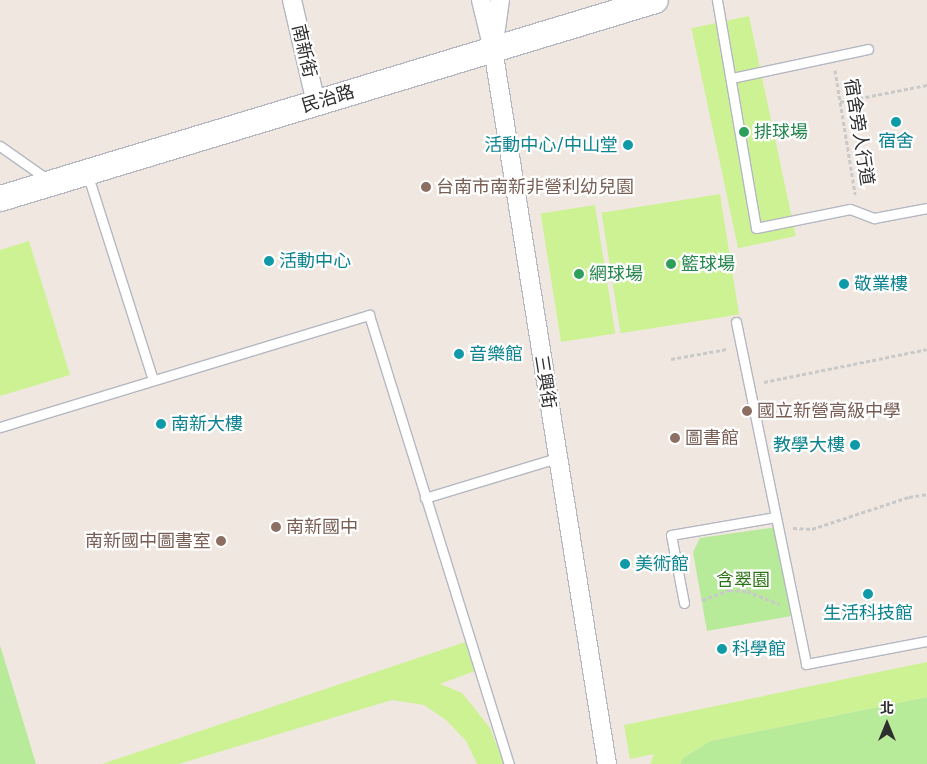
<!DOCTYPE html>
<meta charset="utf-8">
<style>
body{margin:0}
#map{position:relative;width:927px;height:764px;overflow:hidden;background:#f0e8e0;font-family:Karla,"Noto Sans TC",sans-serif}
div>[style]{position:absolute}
.green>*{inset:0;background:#b7ea99}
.pitch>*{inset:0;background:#cdf294;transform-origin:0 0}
.path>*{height:3px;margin-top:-1.5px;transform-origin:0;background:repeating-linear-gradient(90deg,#c9c9c9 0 4px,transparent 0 6.5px)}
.roads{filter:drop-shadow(1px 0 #b4b7c2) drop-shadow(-1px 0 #b4b7c2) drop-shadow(0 1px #b4b7c2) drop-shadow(0 -1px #b4b7c2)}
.lane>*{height:9px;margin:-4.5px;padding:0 4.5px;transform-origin:4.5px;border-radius:4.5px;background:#fff}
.street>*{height:18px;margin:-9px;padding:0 9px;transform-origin:9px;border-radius:9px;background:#fff}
.secondary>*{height:25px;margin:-12.5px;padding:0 12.5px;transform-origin:12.5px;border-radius:12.5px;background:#fff}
.dots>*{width:14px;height:14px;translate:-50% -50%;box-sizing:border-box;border:2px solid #fff;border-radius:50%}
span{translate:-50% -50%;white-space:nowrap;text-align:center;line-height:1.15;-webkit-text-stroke:4.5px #fff;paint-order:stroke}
.street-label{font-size:18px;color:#2e2e2e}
.leisure-label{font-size:18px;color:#27864d}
.left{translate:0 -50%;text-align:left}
.culture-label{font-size:18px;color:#0d838f}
.right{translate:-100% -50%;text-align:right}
.education-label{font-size:18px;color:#785e54}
.park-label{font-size:18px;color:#2c7315}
.north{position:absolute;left:862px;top:699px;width:50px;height:50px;-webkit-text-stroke:4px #fff;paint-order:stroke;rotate:0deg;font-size:14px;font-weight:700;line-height:20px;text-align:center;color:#2e2e2e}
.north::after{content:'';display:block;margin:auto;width:18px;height:22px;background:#2e2e2e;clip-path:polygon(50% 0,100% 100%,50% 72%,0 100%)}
</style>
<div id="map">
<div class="green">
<i style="clip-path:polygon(777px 527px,797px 615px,707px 631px,693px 552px,700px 538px)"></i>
<i style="clip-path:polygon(0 645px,36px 764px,0 764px)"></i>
<i style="clip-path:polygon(927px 697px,927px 764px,680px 764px,683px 758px,710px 741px)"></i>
</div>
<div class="pitch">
<i style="left:749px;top:16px;width:225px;height:59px;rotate:78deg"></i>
<i style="left:720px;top:194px;width:122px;height:120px;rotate:81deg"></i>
<i style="left:595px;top:205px;width:130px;height:55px;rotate:81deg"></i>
<i style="clip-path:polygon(29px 241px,70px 375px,0 396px,0 250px)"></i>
<i style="clip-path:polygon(465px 642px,475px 671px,440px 684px,462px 693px,479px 714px,490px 728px,504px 764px,477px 764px,466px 741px,446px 720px,424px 705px,392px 700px,179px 764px,102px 764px)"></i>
<i style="clip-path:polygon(927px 662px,927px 697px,710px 741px,683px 758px,680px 764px,650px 764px,654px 754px,630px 759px,624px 725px)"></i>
</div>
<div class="path">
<i style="left:835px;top:70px;width:126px;rotate:80.8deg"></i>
<i style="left:840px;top:102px;width:89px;rotate:-11.1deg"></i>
<i style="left:671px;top:359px;width:57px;rotate:-10.1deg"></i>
<i style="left:764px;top:382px;width:166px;rotate:-11.4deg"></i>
<i style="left:793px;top:528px;width:19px;rotate:3deg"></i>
<i style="left:812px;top:529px;width:102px;rotate:-18.3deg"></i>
<i style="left:909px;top:497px;width:18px;rotate:-9deg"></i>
<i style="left:702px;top:600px;width:29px;rotate:-20deg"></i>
<i style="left:729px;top:590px;width:18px;rotate:3deg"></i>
<i style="left:747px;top:591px;width:35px;rotate:22deg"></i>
</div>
<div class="roads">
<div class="lane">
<i style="left:717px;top:0;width:231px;rotate:80.3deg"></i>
<i style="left:756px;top:228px;width:96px;rotate:-11.4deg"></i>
<i style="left:850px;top:209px;width:26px;rotate:21deg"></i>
<i style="left:874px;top:218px;width:54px;rotate:-10.7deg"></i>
<i style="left:732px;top:78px;width:139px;rotate:-12deg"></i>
<i style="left:0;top:146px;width:57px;rotate:35.1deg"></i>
<i style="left:87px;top:173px;width:217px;rotate:72.3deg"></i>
<i style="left:736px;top:322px;width:349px;rotate:78.4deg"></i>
<i style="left:806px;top:664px;width:123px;rotate:-10.8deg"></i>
<i style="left:0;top:427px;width:386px;rotate:-16.9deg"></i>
<i style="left:369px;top:315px;width:470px;rotate:72.7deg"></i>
<i style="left:425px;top:498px;width:138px;rotate:-16.9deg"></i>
<i style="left:684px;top:603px;width:69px;rotate:-100.8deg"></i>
<i style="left:671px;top:535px;width:106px;rotate:-9.8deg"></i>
</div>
<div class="street">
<i style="left:292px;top:0;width:106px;rotate:76.9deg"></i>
<i style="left:481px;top:0;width:42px;rotate:76.3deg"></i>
<i style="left:500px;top:0;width:49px;rotate:98.1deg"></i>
<i style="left:493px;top:49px;width:724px;rotate:80.94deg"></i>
</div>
<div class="secondary">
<i style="left:0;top:198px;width:684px;rotate:-16.82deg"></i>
</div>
</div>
<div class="dots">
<i style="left:896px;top:122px;background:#0f9aa8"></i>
<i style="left:744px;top:132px;background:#2e9e5b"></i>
<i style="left:628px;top:145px;background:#0f9aa8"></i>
<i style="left:426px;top:187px;background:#8d6e63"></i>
<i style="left:269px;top:261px;background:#0f9aa8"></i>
<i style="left:671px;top:264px;background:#2e9e5b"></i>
<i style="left:579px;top:274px;background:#2e9e5b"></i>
<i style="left:844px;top:284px;background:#0f9aa8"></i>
<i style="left:459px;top:354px;background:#0f9aa8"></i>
<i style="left:747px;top:411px;background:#8d6e63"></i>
<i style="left:161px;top:424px;background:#0f9aa8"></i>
<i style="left:675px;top:438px;background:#8d6e63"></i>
<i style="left:855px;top:445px;background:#0f9aa8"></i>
<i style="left:276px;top:527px;background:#8d6e63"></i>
<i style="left:221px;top:541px;background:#8d6e63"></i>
<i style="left:625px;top:564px;background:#0f9aa8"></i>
<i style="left:868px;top:594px;background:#0f9aa8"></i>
<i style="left:722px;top:649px;background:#0f9aa8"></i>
</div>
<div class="street-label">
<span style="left:304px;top:51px;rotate:77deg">南新街</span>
<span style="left:328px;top:99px;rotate:-17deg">民治路</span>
<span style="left:859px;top:132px;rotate:81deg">宿舍旁人行道</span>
<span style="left:545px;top:382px;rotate:81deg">三興街</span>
</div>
<div class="leisure-label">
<span class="left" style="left:754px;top:132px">排球場</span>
<span class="left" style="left:681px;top:264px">籃球場</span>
<span class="left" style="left:589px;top:274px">網球場</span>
</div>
<div class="culture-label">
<span style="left:896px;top:141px">宿舍</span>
<span class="right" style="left:618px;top:145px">活動中心/中山堂</span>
<span class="left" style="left:279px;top:261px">活動中心</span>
<span class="left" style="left:854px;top:284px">敬業樓</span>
<span class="left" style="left:469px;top:354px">音樂館</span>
<span class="left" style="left:171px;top:424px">南新大樓</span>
<span class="right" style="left:845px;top:445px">教學大樓</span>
<span class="left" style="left:635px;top:564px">美術館</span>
<span style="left:868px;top:613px">生活科技館</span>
<span class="left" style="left:732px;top:649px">科學館</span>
</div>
<div class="education-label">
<span class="left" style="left:436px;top:187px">台南市南新非營利幼兒園</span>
<span class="left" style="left:757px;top:411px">國立新營高級中學</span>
<span class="left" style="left:685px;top:438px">圖書館</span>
<span class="left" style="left:286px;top:527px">南新國中</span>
<span class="right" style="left:211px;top:541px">南新國中圖書室</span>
</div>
<div class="park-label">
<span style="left:743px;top:580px">含翠園</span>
</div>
<div class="north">北</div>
</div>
